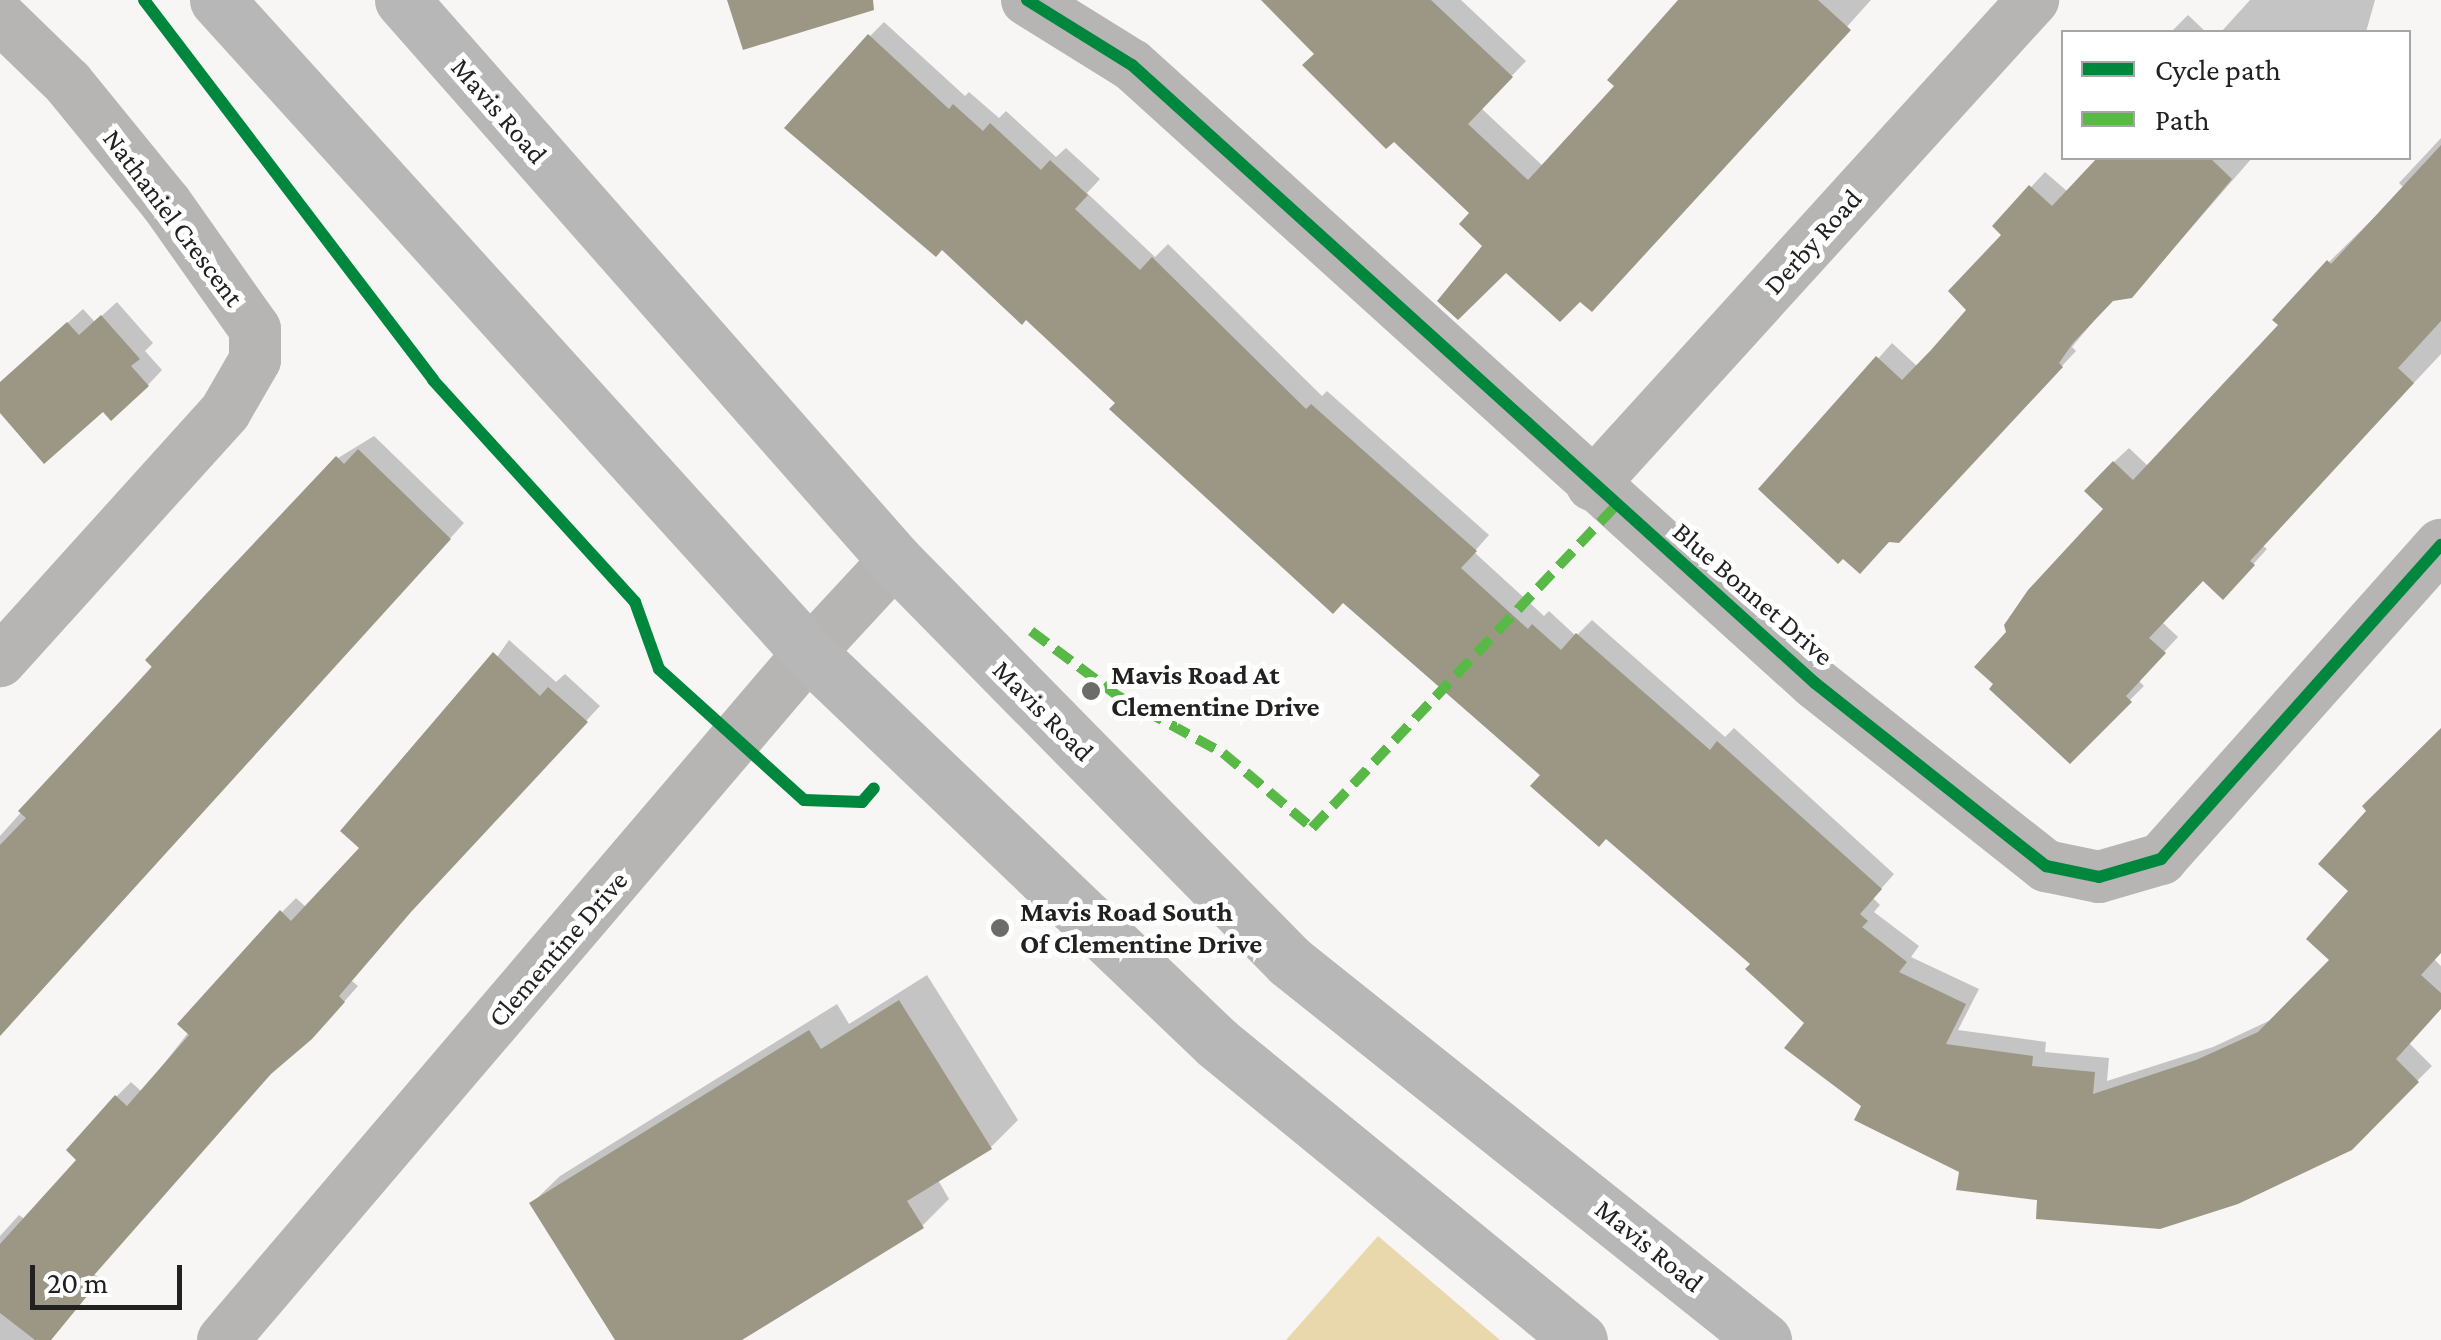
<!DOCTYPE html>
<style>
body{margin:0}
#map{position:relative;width:2441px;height:1340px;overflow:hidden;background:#f7f6f5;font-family:"Crimson Pro",serif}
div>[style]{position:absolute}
.green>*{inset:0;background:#e9d8ac}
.shadow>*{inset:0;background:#0003}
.building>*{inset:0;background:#9c9785}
.minor>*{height:52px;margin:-26px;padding:0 26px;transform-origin:26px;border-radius:26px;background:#b6b5b4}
.major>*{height:55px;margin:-27.5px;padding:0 27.5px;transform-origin:27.5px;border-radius:27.5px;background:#b7b7b7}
.quiet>*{height:10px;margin-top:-5px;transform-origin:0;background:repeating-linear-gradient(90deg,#58b947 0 20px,transparent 0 30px)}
.cycleway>*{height:12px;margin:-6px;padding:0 6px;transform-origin:6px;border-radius:6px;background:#00873e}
.dots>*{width:28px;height:28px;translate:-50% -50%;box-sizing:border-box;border:5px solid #fff;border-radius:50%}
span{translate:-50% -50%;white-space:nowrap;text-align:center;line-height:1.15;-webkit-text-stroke:10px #fff;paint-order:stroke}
.street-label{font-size:28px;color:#212120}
.poi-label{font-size:28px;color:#212120;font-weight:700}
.left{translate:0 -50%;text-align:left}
.legend{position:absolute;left:2061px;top:30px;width:350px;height:130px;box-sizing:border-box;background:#fff;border:2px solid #a6a6a6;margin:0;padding:12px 18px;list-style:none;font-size:30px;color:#212120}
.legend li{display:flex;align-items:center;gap:20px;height:50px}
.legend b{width:50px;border:2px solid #a6a6a6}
.scale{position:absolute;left:30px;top:1265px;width:152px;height:45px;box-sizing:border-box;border:5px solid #212120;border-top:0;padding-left:12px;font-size:30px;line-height:35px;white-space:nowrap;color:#212120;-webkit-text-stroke:8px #fff;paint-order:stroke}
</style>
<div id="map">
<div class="green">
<i style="clip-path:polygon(1378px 1236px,1500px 1340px,1286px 1340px)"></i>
</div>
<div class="shadow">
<i style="clip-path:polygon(1265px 0,1461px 0,1526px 61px,1481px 108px,1544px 167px,1618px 86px,1680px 0,1871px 0,1606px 294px,1485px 245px,1473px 213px)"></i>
<i style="clip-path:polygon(2250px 0,2375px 0,2366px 32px,2221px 32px)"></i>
<i style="clip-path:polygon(2188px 15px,2206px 32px,2171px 32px)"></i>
<i style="clip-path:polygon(884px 22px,965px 96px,969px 92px,999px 118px,1006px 111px,1056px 157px,1066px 148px,1100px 179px,1087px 193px,1155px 257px,1168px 244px,1322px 396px,1327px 391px,1489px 535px,1474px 552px,1544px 616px,1549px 611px,1576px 636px,1592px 620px,1725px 737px,1734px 728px,1894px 874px,1873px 898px,1880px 905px,1874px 912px,1919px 946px,1911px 957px,1979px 989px,1958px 1030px,2046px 1042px,2045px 1052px,2109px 1058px,2107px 1081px,2213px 1047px,2275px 1018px,2333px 960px,2352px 891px,2441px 730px,2441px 951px,2434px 959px,2441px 966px,2441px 1007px,2409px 1043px,2432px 1066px,2350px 1148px,2040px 1197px,1961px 1170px,1864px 1105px,1807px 1023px,1753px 964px,1118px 402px,870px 36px)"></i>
<i style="clip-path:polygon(2441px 138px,2441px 354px,2262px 545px,2267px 549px,2237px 582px,2203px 578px,2162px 622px,2178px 637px,2138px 680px,2144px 686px,2070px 760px,2114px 462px,2129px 448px,2149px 467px,2282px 325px,2329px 262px,2404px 188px,2399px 183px)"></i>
<i style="clip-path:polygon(2101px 158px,2252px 158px,2146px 280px,2112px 299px,2072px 347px,2076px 351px,1914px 525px,1762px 489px,1892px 343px,1918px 367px,1970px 309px,2005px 234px,1995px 226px,2045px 172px,2068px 192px)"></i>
<i style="clip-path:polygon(117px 302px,153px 343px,145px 351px,162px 370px,148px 385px,103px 408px,0 409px,0 384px,83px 309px,95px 322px)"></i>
<i style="clip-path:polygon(374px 436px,464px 523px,0 1036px,0 836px,338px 458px)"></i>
<i style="clip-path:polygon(509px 640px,556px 682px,565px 674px,600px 706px,425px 894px,351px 980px,358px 986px,327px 1021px,277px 1066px,94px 1274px,100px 1279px,51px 1340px,0 1340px,0 1236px,19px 1215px,26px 1220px,80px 1159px,69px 1150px,117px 1096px,131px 1082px,142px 1092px,282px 912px,296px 898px,307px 908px,363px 848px)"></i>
<i style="clip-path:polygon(927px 975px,1018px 1120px,991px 1147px,938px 1180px,949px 1199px,922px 1226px,738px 1340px,618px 1340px,532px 1203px,560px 1176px,837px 1004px,849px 1024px)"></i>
</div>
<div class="building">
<i style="clip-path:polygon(727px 0,873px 0,874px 10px,743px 50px)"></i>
<i style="clip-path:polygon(1261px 0,1431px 0,1513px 77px,1468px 124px,1528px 180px,1614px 86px,1607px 80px,1678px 0,1818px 0,1851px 30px,1592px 312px,1580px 302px,1560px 322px,1506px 273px,1458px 320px,1437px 301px,1482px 246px,1459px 224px,1469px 213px,1394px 142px,1386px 149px,1302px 65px,1314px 54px)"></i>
<i style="clip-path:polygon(868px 34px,949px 109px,953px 104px,983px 131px,990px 123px,1041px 170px,1050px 160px,1088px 195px,1075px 209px,1140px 270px,1152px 257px,1306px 409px,1311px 404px,1477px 551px,1461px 568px,1528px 629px,1532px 624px,1561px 650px,1576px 633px,1710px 750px,1717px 741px,1882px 889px,1860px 914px,1868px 921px,1862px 927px,1907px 962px,1899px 972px,1966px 1004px,1946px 1044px,2033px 1056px,2032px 1066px,2095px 1072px,2093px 1094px,2196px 1060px,2258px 1032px,2329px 960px,2306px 939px,2348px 891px,2318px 864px,2366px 811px,2362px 806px,2441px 728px,2441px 953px,2421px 975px,2441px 993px,2441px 1009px,2396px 1059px,2419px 1082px,2352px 1150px,2238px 1204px,2160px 1229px,2036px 1219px,2037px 1200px,1956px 1190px,1959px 1172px,1854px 1120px,1861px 1106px,1784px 1048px,1804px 1023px,1745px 969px,1750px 964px,1606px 839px,1599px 847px,1530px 786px,1540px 775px,1343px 603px,1333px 614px,1109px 409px,1115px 403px,1026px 320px,1022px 325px,942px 250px,936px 257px,784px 128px)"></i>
<i style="clip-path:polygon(2441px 145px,2441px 321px,2398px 368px,2414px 383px,2250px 561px,2255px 565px,2223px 600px,2203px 581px,2149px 638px,2166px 653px,2126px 696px,2132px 702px,2070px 764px,1989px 689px,1993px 684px,1974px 667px,2006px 632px,2004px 625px,2028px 590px,2103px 509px,2084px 491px,2113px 461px,2133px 480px,2278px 325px,2272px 320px,2327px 260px,2331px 264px)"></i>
<i style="clip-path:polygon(2097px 158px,2210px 158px,2232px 179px,2132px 298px,2113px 301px,2073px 343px,2059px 363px,2063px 367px,1899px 543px,1889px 542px,1860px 574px,1843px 559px,1838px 564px,1758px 489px,1876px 356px,1902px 380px,1931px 350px,1966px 310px,1948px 291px,2001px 235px,1992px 226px,2029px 185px,2052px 206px)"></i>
<i style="clip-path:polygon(101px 315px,140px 359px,131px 366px,149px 386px,111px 421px,103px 412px,44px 464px,0 413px,0 382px,67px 322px,79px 335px)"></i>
<i style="clip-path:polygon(358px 449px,451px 539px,0 1036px,0 845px,26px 818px,18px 811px,152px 667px,145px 660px,206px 594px,336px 456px,344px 464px)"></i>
<i style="clip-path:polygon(493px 652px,540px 696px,548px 687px,588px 722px,411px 912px,339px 996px,345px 1002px,312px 1039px,271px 1074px,81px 1290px,88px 1295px,51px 1340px,35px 1340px,0 1313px,0 1244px,76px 1160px,66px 1150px,115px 1095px,127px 1106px,189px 1035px,177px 1024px,280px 910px,291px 921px,359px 848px,340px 831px)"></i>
<i style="clip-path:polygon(899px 1000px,992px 1149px,907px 1201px,924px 1228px,742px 1340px,615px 1340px,529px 1203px,809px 1030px,821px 1049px)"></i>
</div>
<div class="minor">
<i style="left:1027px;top:0;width:123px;rotate:31.8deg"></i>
<i style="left:1132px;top:65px;width:921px;rotate:42.14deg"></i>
<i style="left:1815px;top:683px;width:295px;rotate:38.4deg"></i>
<i style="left:2046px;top:866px;width:54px;rotate:11.7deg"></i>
<i style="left:2099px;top:877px;width:65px;rotate:-16.2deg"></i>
<i style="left:2161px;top:859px;width:421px;rotate:-48.3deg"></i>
<i style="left:0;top:17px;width:95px;rotate:44.1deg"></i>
<i style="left:68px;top:83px;width:155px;rotate:50.8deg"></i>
<i style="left:166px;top:203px;width:154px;rotate:54.8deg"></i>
<i style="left:255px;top:329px;width:31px;rotate:90deg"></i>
<i style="left:255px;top:360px;width:60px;rotate:120deg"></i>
<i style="left:225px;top:412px;width:336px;rotate:132.1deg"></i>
<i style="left:1592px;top:485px;width:656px;rotate:-47.72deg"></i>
<i style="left:223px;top:1340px;width:903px;rotate:-49.54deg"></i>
<i style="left:809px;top:653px;width:127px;rotate:-47.2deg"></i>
</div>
<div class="major">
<i style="left:217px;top:0;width:881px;rotate:47.81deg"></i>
<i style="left:809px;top:653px;width:564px;rotate:43.71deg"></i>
<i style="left:1217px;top:1043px;width:469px;rotate:39.3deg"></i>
<i style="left:402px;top:0;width:746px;rotate:48.64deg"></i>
<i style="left:895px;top:560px;width:562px;rotate:45.5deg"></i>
<i style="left:1289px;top:961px;width:608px;rotate:38.59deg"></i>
</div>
<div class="quiet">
<i style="left:1031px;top:631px;width:109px;rotate:36.8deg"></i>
<i style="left:1118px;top:696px;width:119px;rotate:28.5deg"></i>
<i style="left:1223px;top:753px;width:116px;rotate:40.1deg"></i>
<i style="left:1312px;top:828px;width:442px;rotate:-46.7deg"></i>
</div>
<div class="cycleway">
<i style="left:144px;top:0;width:477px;rotate:52.7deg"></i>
<i style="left:433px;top:380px;width:300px;rotate:47.7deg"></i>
<i style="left:635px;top:602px;width:71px;rotate:70.3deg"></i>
<i style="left:659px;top:669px;width:195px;rotate:42.1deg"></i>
<i style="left:804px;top:800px;width:58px;rotate:2deg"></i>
<i style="left:862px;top:802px;width:18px;rotate:-49deg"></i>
<i style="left:1027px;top:0;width:123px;rotate:31.8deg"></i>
<i style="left:1132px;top:65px;width:921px;rotate:42.14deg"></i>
<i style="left:1815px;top:683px;width:295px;rotate:38.4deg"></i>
<i style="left:2046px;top:866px;width:54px;rotate:11.7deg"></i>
<i style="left:2099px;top:877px;width:65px;rotate:-16.2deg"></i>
<i style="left:2161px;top:859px;width:421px;rotate:-48.3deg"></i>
</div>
<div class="dots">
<i style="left:1091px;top:691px;background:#6c6c6b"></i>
<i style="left:1000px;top:928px;background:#6c6c6b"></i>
</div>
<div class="street-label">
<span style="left:499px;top:111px;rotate:49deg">Mavis Road</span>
<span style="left:173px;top:218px;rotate:53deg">Nathaniel Crescent</span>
<span style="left:1813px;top:242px;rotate:-48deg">Derby Road</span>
<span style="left:1753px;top:594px;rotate:41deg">Blue Bonnet Drive</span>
<span style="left:1043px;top:711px;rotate:45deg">Mavis Road</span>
<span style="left:558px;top:949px;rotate:-49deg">Clementine Drive</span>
<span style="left:1649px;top:1246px;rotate:39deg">Mavis Road</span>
</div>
<div class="poi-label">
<span class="left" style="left:1111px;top:691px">Mavis Road At<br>Clementine Drive</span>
<span class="left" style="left:1020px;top:928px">Mavis Road South<br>Of Clementine Drive</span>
</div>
<ul class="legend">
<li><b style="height:12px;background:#00873e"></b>Cycle path</li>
<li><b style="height:12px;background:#58b947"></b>Path</li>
</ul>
<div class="scale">20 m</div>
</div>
